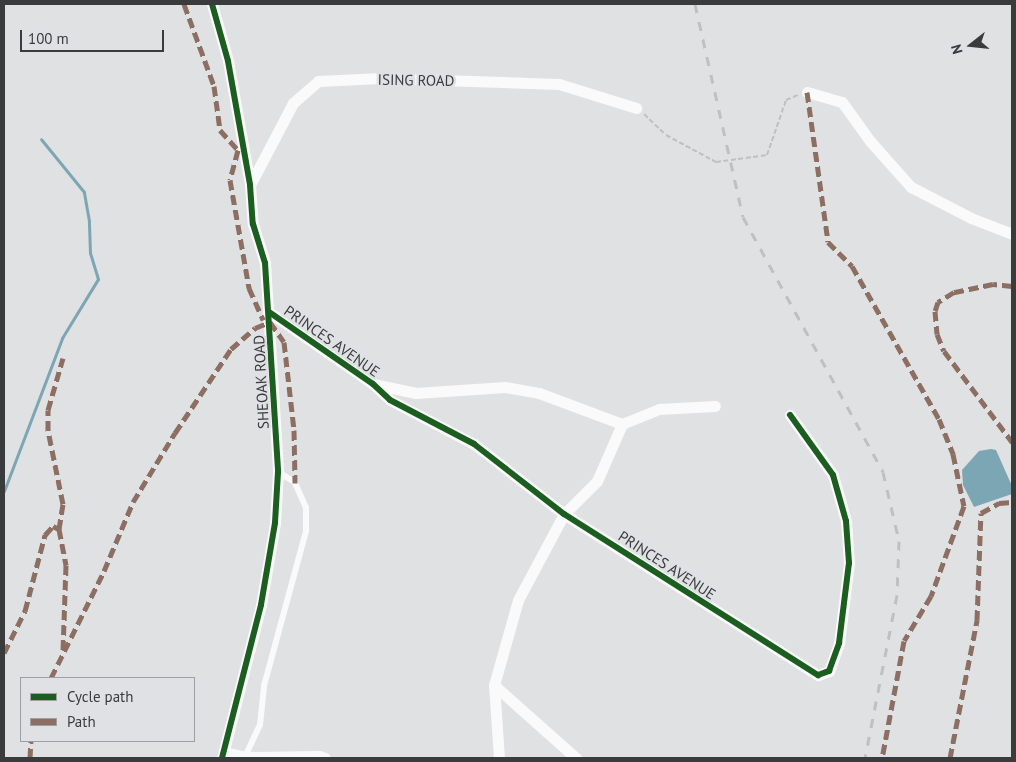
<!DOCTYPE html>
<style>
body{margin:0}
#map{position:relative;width:1016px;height:762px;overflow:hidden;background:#e0e1e3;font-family:"PT Sans",sans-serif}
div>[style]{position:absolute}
.water>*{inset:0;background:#7ca6b4}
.stream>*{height:3px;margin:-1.5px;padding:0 1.5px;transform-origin:1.5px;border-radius:1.5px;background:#7ca6b4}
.path>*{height:2px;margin-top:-1px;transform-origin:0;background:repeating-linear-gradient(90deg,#c0c0c1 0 5px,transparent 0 7.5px)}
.service>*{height:5.5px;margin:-2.75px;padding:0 2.75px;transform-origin:2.75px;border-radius:2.75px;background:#fafafb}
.minor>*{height:11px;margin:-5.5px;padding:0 5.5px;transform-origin:5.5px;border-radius:5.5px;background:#fafafb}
.rail>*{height:3px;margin-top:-1.5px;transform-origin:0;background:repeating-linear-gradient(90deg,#bfc0c0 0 9px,transparent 0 18px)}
.quiet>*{height:5px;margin-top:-2.5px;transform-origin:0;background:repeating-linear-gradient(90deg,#8d6e63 0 10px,transparent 0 15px)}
.cycleway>*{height:6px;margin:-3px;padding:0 3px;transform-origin:3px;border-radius:3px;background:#1b5e20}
span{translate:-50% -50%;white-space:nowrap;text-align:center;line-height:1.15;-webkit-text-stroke:5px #dfe1e4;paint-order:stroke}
.street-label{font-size:15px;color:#3a3b3c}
.frame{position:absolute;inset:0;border:5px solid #3a3b3c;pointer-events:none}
.legend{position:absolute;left:20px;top:677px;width:175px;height:65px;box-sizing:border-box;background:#dfe1e4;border:1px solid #9d9fa1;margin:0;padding:6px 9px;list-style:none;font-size:15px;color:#3a3b3c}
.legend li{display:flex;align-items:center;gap:10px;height:25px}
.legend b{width:25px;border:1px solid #9d9fa1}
.north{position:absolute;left:946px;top:20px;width:50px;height:50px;-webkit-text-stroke:4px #dfe1e4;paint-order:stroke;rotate:254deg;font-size:14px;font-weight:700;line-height:20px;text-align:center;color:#3a3b3c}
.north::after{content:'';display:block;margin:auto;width:18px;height:22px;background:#3a3b3c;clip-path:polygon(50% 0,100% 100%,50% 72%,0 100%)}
.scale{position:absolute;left:20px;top:30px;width:144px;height:22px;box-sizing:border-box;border:2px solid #3a3b3c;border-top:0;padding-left:6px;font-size:15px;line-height:18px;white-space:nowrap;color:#3a3b3c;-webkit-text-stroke:4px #dfe1e4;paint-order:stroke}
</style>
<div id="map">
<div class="water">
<i style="clip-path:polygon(991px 449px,996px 450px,1012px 486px,1012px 494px,974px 507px,963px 485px,962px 470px,979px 451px)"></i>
</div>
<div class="stream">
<i style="left:4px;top:491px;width:164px;rotate:-69.2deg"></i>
<i style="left:62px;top:338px;width:69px;rotate:-58.6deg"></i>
<i style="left:98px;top:279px;width:27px;rotate:-107deg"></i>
<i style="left:90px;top:253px;width:32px;rotate:-92deg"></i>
<i style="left:89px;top:221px;width:29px;rotate:-100deg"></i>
<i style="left:84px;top:192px;width:68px;rotate:-129.1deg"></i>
</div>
<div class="path">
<i style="left:644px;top:114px;width:30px;rotate:44deg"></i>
<i style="left:666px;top:135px;width:57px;rotate:28.4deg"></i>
<i style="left:716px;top:162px;width:51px;rotate:-7.8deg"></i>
<i style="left:767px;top:155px;width:58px;rotate:-70.9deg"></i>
<i style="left:786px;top:100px;width:13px;rotate:-23deg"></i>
</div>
<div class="service">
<i style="left:245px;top:757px;width:35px;rotate:-65deg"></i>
<i style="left:260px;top:725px;width:39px;rotate:-84deg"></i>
<i style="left:264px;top:686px;width:161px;rotate:-74.8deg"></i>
<i style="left:306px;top:531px;width:23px;rotate:-90deg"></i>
<i style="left:306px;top:508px;width:27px;rotate:-114deg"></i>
<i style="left:295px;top:483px;width:20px;rotate:-147deg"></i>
</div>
<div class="minor">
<i style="left:212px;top:4px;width:59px;rotate:74.3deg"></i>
<i style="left:228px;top:61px;width:126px;rotate:79.9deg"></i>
<i style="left:250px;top:185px;width:39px;rotate:86deg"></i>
<i style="left:253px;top:224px;width:41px;rotate:72.9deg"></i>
<i style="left:265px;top:263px;width:209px;rotate:86.4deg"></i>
<i style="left:278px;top:472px;width:51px;rotate:93.4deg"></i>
<i style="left:275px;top:523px;width:83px;rotate:99.7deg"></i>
<i style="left:261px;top:605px;width:158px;rotate:104.3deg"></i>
<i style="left:807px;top:92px;width:36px;rotate:16deg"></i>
<i style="left:842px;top:102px;width:48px;rotate:54.3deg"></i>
<i style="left:870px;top:141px;width:62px;rotate:48.3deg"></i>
<i style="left:911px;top:187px;width:68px;rotate:27.3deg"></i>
<i style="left:971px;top:218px;width:44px;rotate:21.3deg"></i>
<i style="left:250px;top:185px;width:93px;rotate:-62.3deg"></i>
<i style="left:293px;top:103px;width:33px;rotate:-41deg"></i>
<i style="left:318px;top:81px;width:63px;rotate:-2.7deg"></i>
<i style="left:381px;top:78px;width:178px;rotate:1.9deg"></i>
<i style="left:559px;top:84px;width:81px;rotate:17.3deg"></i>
<i style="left:269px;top:312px;width:126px;rotate:34.7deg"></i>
<i style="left:373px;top:384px;width:23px;rotate:43deg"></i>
<i style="left:390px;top:400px;width:95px;rotate:27.6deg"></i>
<i style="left:474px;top:444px;width:114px;rotate:37.9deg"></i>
<i style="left:564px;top:514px;width:301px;rotate:32.4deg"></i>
<i style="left:818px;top:675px;width:12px;rotate:-20deg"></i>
<i style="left:829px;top:671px;width:30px;rotate:-70deg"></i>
<i style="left:839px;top:643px;width:81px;rotate:-82.9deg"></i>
<i style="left:849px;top:563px;width:42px;rotate:-94.1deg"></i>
<i style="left:846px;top:521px;width:48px;rotate:-105.8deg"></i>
<i style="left:833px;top:475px;width:74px;rotate:-125.6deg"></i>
<i style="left:373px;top:384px;width:44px;rotate:11.8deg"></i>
<i style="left:416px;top:393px;width:89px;rotate:-3.9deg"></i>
<i style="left:505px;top:387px;width:35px;rotate:10deg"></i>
<i style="left:539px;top:393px;width:89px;rotate:20.5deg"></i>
<i style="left:622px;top:424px;width:40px;rotate:-22deg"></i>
<i style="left:659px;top:409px;width:56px;rotate:-3.1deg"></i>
<i style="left:494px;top:685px;width:110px;rotate:41.7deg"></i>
<i style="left:224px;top:752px;width:22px;rotate:13deg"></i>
<i style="left:245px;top:757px;width:74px;rotate:-0.8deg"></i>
<i style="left:319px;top:756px;width:6px;rotate:18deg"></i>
<i style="left:499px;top:758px;width:73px;rotate:-93.9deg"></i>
<i style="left:494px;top:685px;width:88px;rotate:-74.2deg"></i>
<i style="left:518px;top:600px;width:98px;rotate:-61.9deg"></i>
<i style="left:564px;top:514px;width:47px;rotate:-45deg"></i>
<i style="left:597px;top:481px;width:62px;rotate:-66.3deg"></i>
</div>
<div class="rail">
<i style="left:695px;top:4px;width:218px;rotate:77.3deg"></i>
<i style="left:743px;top:217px;width:291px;rotate:61.2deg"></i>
<i style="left:883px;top:472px;width:71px;rotate:76.9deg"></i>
<i style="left:899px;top:541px;width:54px;rotate:92.1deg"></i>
<i style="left:897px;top:595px;width:166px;rotate:101.1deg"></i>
</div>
<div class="quiet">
<i style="left:184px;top:4px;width:87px;rotate:69.9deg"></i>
<i style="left:214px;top:86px;width:44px;rotate:82.2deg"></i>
<i style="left:220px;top:130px;width:27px;rotate:48deg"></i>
<i style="left:238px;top:150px;width:31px;rotate:105deg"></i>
<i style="left:230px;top:180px;width:110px;rotate:80deg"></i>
<i style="left:249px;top:288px;width:35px;rotate:66deg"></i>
<i style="left:807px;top:92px;width:151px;rotate:82deg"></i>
<i style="left:828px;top:242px;width:34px;rotate:45deg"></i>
<i style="left:852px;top:266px;width:176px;rotate:60.4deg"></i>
<i style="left:939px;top:419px;width:38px;rotate:68deg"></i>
<i style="left:953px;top:454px;width:53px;rotate:78.1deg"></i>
<i style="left:964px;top:506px;width:96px;rotate:110.1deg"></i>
<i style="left:931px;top:596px;width:52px;rotate:121deg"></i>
<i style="left:904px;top:641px;width:119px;rotate:100.6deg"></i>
<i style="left:1012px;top:286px;width:19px;rotate:-174deg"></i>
<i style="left:993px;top:284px;width:40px;rotate:168deg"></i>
<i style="left:954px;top:292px;width:19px;rotate:148deg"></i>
<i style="left:938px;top:302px;width:9px;rotate:108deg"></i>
<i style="left:935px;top:311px;width:23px;rotate:85deg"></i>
<i style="left:937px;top:334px;width:18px;rotate:68deg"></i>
<i style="left:944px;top:351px;width:114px;rotate:53.2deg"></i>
<i style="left:59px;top:529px;width:25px;rotate:-81deg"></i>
<i style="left:63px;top:504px;width:76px;rotate:-101.5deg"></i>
<i style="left:48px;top:430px;width:20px;rotate:-90deg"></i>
<i style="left:48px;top:410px;width:54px;rotate:-73.9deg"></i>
<i style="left:4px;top:653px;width:47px;rotate:-63.4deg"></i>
<i style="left:25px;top:611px;width:79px;rotate:-75.3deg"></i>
<i style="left:45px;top:535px;width:12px;rotate:-48deg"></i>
<i style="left:53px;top:526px;width:7px;rotate:27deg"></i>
<i style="left:59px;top:529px;width:37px;rotate:79deg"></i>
<i style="left:66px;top:565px;width:88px;rotate:92deg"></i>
<i style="left:51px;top:678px;width:119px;rotate:-63.6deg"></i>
<i style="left:104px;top:571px;width:75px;rotate:-67.2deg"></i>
<i style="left:133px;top:502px;width:81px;rotate:-58.7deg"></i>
<i style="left:175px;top:433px;width:101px;rotate:-56.3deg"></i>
<i style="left:231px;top:349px;width:32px;rotate:-41deg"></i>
<i style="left:255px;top:328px;width:16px;rotate:-22deg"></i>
<i style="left:270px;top:322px;width:24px;rotate:55deg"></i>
<i style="left:284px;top:342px;width:89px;rotate:83.5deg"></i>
<i style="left:294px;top:430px;width:53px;rotate:88.9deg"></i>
<i style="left:30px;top:758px;width:17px;rotate:-87deg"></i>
<i style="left:245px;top:758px;width:1px;rotate:-90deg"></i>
<i style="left:950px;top:758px;width:141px;rotate:-78.9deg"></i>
<i style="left:977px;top:620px;width:107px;rotate:-87.9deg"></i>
<i style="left:981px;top:513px;width:21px;rotate:-29deg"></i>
<i style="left:999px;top:503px;width:13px;rotate:-4deg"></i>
</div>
<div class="cycleway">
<i style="left:212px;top:4px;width:59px;rotate:74.3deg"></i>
<i style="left:228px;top:61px;width:126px;rotate:79.9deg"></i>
<i style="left:250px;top:185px;width:39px;rotate:86deg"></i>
<i style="left:253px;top:224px;width:41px;rotate:72.9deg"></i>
<i style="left:265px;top:263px;width:209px;rotate:86.4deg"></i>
<i style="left:278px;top:472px;width:51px;rotate:93.4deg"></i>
<i style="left:275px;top:523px;width:83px;rotate:99.7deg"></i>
<i style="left:261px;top:605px;width:158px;rotate:104.3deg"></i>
<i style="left:269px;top:312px;width:126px;rotate:34.7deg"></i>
<i style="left:373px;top:384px;width:23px;rotate:43deg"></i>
<i style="left:390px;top:400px;width:95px;rotate:27.6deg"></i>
<i style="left:474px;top:444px;width:114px;rotate:37.9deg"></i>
<i style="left:564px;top:514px;width:301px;rotate:32.4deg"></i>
<i style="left:818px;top:675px;width:12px;rotate:-20deg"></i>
<i style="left:829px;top:671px;width:30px;rotate:-70deg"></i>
<i style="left:839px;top:643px;width:81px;rotate:-82.9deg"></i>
<i style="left:849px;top:563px;width:42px;rotate:-94.1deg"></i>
<i style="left:846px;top:521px;width:48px;rotate:-105.8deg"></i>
<i style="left:833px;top:475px;width:74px;rotate:-125.6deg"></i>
</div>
<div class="street-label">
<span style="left:416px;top:80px;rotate:1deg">ISING ROAD</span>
<span style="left:332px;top:341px;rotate:35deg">PRINCES AVENUE</span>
<span style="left:261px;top:382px;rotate:-93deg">SHEOAK ROAD</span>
<span style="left:667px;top:565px;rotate:33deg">PRINCES AVENUE</span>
</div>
<div class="frame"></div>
<ul class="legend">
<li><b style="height:6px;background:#1b5e20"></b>Cycle path</li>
<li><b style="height:6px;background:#8d6e63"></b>Path</li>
</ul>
<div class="north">N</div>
<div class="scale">100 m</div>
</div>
